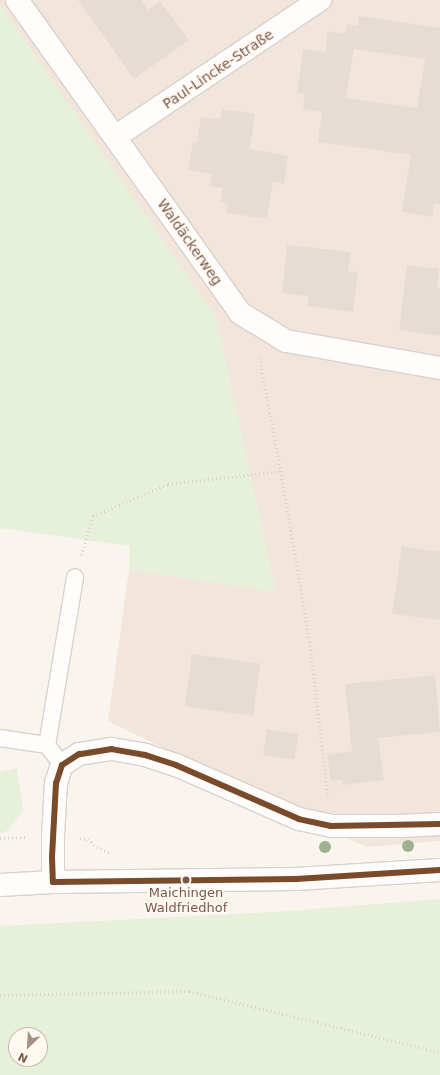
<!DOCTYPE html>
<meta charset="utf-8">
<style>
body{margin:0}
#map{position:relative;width:440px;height:1075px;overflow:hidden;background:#f9f4ee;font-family:"DejaVu Sans",sans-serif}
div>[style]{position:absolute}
.residential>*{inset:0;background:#f2e6dc}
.green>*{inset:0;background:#e7f0d9}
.building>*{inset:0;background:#e6dcd5;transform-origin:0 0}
.path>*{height:2.5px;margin-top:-1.25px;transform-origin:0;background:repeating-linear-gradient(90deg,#dbd2ce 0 1px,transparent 0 4px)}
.roads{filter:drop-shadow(1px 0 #d9d1cc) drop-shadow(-1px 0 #d9d1cc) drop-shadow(0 1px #d9d1cc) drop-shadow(0 -1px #d9d1cc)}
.lane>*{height:16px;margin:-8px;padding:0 8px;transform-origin:8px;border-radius:8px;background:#fefdfc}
.street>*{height:22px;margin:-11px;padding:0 11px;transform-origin:11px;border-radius:11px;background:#fefdfc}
.secondary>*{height:22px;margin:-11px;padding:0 11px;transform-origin:11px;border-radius:11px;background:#fefdfc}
.bus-1>*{height:6px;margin:-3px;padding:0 3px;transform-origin:3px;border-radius:3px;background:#7a4b2a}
.trees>*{width:12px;height:12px;margin:-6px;border-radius:50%;background:#9eb18e}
.dots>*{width:11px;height:11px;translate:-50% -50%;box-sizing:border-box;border:2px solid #fff9f1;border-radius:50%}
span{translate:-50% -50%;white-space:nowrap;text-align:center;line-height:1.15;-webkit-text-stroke:4px #fff9f1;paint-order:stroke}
.bus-label{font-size:13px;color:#7a594b}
.street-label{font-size:14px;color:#7a594b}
.north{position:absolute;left:8px;top:1027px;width:40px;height:40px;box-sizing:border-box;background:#fff9f1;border:1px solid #cab9af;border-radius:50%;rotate:205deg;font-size:11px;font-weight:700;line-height:16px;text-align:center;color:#7a594b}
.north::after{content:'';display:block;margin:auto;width:14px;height:18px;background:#a68f84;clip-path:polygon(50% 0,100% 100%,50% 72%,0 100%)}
</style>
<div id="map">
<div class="residential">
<i style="clip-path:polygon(0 0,440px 0,440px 841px,366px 847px,108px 721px,129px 570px,276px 591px,93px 141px,0 5px)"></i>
</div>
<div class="green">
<i style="clip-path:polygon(0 5px,216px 317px,276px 592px,129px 570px,130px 546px,0 528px)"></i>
<i style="clip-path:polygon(17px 768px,23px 811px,5px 833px,0 833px,0 772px)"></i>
<i style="clip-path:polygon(evenodd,440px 899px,440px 1075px,0 1075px,0 926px,275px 912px,440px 899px,16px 1035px,40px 1035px,40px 1059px,16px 1059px,16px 1035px)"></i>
</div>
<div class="building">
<i style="clip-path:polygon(78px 0,141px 0,148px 10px,160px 1px,189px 40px,134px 79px)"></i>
<i style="clip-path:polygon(evenodd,359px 16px,440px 28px,440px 204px,434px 203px,432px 217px,402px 212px,411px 155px,318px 142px,322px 112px,303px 109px,305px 94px,297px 93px,303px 49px,325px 52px,328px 31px,345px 34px,347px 24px,357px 26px,359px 16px,354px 49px,425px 59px,417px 108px,346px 98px,354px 49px)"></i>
<i style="clip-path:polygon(222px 109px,255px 114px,250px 149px,288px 156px,284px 184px,273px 182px,267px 219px,227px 213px,228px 204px,220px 202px,223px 188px,210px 186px,212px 174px,188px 170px,193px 142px,197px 143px,201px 117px,220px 119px)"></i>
<i style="clip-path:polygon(287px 245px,351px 252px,348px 271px,358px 272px,353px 312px,307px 306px,309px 296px,282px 293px)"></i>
<i style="clip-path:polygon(407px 265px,439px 269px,437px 288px,440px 289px,440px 336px,399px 330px)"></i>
<i style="clip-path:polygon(402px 546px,440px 552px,440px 620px,392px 614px)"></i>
<i style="left:192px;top:654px;width:69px;height:53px;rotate:8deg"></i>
<i style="clip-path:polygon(435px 675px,440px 732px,378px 738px,384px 780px,343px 785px,342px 780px,331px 781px,327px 755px,352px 751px,345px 684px)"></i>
<i style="left:267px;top:729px;width:32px;height:26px;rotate:9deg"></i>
</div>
<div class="path">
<i style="left:261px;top:358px;width:7px;rotate:90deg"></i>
<i style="left:261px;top:365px;width:108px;rotate:79.3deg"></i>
<i style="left:281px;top:471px;width:173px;rotate:80.4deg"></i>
<i style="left:310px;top:642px;width:156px;rotate:83.4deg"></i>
<i style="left:81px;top:555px;width:41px;rotate:-72.9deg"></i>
<i style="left:93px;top:516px;width:82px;rotate:-23.1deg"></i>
<i style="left:168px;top:484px;width:114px;rotate:-6.6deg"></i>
<i style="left:0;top:838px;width:27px;rotate:-2deg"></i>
<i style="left:80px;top:838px;width:8px;rotate:7deg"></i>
<i style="left:88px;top:839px;width:12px;rotate:42deg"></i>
<i style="left:97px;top:847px;width:15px;rotate:23deg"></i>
<i style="left:0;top:995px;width:189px;rotate:-1.2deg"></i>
<i style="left:189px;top:991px;width:258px;rotate:13.7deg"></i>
</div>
<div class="roads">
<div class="lane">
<i style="left:0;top:738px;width:48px;rotate:8.5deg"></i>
<i style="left:47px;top:745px;width:25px;rotate:53deg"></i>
<i style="left:47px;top:745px;width:170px;rotate:-80.5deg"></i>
</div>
<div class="street">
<i style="left:17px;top:0;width:384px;rotate:54.5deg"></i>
<i style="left:240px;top:313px;width:54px;rotate:31.3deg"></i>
<i style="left:286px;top:341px;width:156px;rotate:9.9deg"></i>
<i style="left:115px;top:137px;width:247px;rotate:-33.8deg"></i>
<i style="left:53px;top:882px;width:46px;rotate:-90deg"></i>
<i style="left:53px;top:836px;width:53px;rotate:-86.8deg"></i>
<i style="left:56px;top:783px;width:19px;rotate:-72deg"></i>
<i style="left:62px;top:765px;width:20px;rotate:-33deg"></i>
<i style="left:79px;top:754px;width:33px;rotate:-9deg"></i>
<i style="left:112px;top:749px;width:34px;rotate:10deg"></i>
<i style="left:145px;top:755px;width:33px;rotate:18deg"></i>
<i style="left:176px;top:765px;width:134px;rotate:23.7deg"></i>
<i style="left:299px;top:819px;width:33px;rotate:12deg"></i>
<i style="left:331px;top:826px;width:70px"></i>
<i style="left:401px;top:826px;width:39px;rotate:-3deg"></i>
</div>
<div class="secondary">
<i style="left:0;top:885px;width:53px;rotate:-3.2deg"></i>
<i style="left:53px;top:882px;width:243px;rotate:-0.7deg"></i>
<i style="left:296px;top:879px;width:144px;rotate:-3.6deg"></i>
</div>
</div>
<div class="bus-1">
<i style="left:440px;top:824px;width:109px;rotate:178.9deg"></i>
<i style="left:331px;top:826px;width:33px;rotate:-168deg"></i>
<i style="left:299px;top:819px;width:134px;rotate:-156.3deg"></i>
<i style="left:176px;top:765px;width:33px;rotate:-162deg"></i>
<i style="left:145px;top:755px;width:34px;rotate:-170deg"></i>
<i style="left:112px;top:749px;width:33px;rotate:171deg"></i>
<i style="left:79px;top:754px;width:20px;rotate:147deg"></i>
<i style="left:62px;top:765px;width:19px;rotate:108deg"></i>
<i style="left:56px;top:783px;width:74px;rotate:93.1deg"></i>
<i style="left:52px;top:857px;width:25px;rotate:88deg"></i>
<i style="left:53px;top:882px;width:243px;rotate:-0.7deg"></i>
<i style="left:296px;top:879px;width:144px;rotate:-3.6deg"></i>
</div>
<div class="trees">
<i style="left:408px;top:846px"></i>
<i style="left:325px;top:847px"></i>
</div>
<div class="dots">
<i style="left:186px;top:880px;background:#7a594b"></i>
</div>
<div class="bus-label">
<span style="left:186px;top:901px">Maichingen<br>Waldfriedhof</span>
</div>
<div class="street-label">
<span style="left:218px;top:69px;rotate:-34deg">Paul-Lincke-Straße</span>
<span style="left:190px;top:242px;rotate:55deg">Waldäckerweg</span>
</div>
<div class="north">N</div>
</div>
